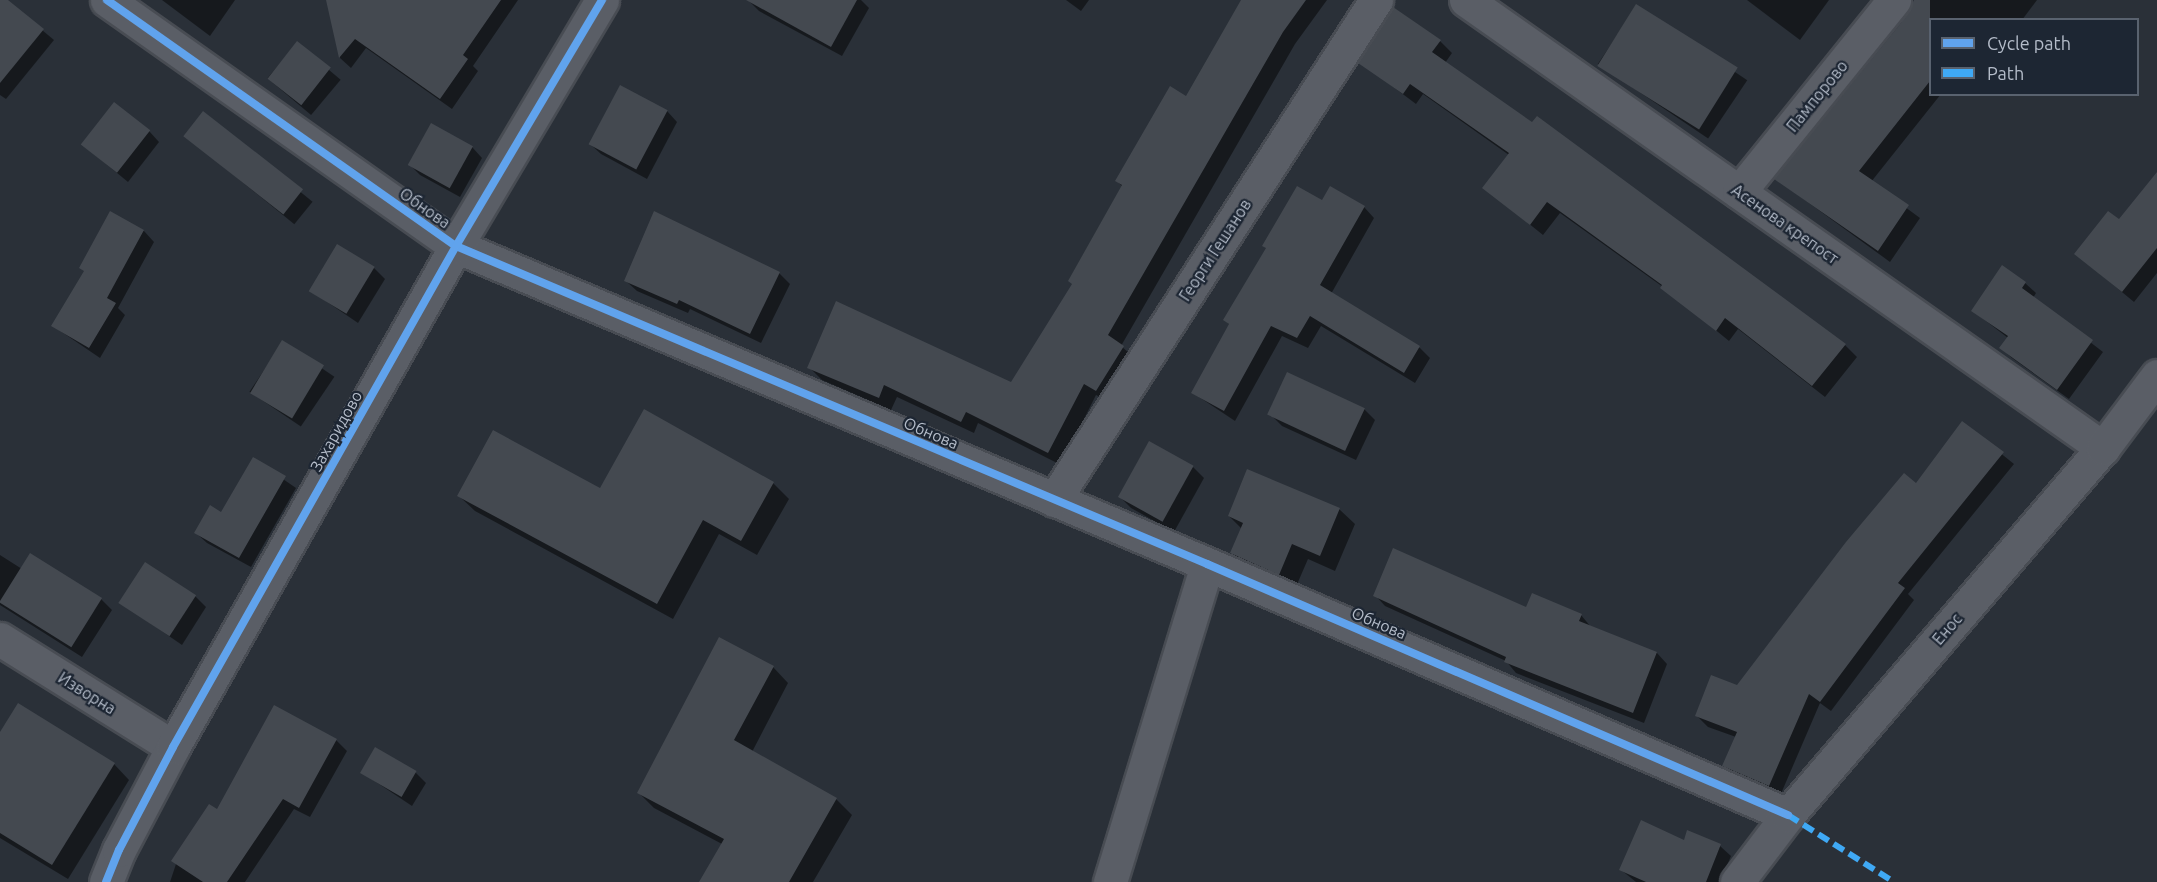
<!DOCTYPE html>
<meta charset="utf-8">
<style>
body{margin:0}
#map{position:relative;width:2157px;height:882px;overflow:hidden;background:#2a3038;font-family:Ubuntu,sans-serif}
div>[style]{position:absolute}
.shadow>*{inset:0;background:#0007;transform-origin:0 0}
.building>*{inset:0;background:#444950;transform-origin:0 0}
.roads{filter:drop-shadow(2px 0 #484c53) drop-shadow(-2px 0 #484c53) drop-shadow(0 2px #484c53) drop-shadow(0 -2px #484c53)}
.minor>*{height:33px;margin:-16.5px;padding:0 16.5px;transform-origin:16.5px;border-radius:16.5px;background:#5a5e66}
.quiet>*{height:6px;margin-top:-3px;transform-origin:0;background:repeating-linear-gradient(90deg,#3fa9f5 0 12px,transparent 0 18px)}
.cycleway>*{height:8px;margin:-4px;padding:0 4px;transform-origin:4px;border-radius:4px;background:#60a3ed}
span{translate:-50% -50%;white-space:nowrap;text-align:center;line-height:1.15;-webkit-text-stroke:4.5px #1d2633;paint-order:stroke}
.street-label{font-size:16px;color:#b4bcc9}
.legend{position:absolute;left:1929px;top:18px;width:210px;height:78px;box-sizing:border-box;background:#1d2633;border:2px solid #59626f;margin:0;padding:8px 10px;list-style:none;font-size:18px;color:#b4bcc9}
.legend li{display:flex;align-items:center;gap:12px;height:30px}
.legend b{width:30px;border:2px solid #59626f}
</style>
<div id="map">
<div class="shadow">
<i style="clip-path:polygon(0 0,6px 0,54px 40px,6px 99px,0 95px)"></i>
<i style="clip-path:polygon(162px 0,235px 0,210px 36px)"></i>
<i style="clip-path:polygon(328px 0,518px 0,473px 66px,478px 71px,452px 109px,366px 48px,351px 68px,340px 58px)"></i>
<i style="clip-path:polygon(748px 0,861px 0,869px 8px,842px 56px,759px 11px)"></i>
<i style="clip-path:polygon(1066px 0,1089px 0,1081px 11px)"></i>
<i style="clip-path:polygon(1242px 0,1327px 0,1295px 44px,1121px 346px,1136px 359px,1109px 402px,1096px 395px,1061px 465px,978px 423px,974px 433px,897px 397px,891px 410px,822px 380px,809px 367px,1011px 384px,1073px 285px,1123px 187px,1117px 181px,1187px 98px)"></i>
<i style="clip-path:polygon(1747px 0,1829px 0,1800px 40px)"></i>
<i style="clip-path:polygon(1916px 0,2037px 0,2022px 20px,1930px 20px,1930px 94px,1941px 94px,1871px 182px,1920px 218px,1890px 262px,1776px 179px,1902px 24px)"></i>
<i style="left:1637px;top:6px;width:133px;height:70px;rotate:34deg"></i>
<i style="clip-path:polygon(1440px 41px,1452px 53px,1445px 63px,1845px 345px,1857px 357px,1825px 397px,1738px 329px,1729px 341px,1663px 287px,1560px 213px,1543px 235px,1484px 188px,1509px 155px,1423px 94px,1416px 104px,1360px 62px)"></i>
<i style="left:297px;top:43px;width:57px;height:46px;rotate:40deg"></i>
<i style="clip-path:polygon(667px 111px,677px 122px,647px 179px,601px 154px,590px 144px)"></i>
<i style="left:203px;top:113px;width:141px;height:29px;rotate:39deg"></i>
<i style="clip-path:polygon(149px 131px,159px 142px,128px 182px,83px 145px)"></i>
<i style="clip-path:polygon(472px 147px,482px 158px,460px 197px,420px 175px,409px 164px)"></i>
<i style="clip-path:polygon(2157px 174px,2157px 273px,2134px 302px,2076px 254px,2119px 221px)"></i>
<i style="clip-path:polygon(1322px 202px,1364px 207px,1374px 218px,1331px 294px,1420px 348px,1430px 358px,1415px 383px,1321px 326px,1308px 348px,1282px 336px,1235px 421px,1193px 393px,1230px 325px,1224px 319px)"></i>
<i style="clip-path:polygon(110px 213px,144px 231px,154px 242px,118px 308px,125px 315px,100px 358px,53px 326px,85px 272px)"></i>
<i style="clip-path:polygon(374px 268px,385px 279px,358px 323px,311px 291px)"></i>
<i style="clip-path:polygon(779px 273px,790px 284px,761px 343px,690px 309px,688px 313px,637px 291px,626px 281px)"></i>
<i style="clip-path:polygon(2025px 283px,2036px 293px,2033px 298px,2103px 352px,2069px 399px,2012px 358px,2001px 348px,2008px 338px,1973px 311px)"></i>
<i style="left:283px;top:342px;width:62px;height:60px;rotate:34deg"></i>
<i style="clip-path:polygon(1364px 409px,1375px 420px,1356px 460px,1282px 426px,1271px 415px)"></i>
<i style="clip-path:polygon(1963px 423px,2014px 464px,1908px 594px,1914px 600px,1831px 711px,1820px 703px,1780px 796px,1735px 777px,1724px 766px,1736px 737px,1708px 727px,1697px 716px,1737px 687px,1916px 485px)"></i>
<i style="clip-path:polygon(254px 459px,296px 488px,251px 567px,207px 543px,196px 533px,222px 514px)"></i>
<i style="clip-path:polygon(1193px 467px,1204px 478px,1174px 532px,1131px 508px,1120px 497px)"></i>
<i style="clip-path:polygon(773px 483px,789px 499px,757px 555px,719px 534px,673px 619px,475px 511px,459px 496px)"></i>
<i style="clip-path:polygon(1339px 509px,1355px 524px,1335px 571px,1308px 559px,1295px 589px,1247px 569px,1232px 553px,1242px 529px,1229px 516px)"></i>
<i style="clip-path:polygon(0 555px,22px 569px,101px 599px,112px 610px,82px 657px,0 605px)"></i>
<i style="clip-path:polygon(1375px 595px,1581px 615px,1591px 627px,1657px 653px,1667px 664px,1644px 723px,1516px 673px,1506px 661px,1385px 606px)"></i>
<i style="clip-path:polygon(195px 596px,206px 607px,182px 645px,121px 603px)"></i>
<i style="clip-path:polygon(773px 667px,788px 683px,752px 752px,836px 799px,852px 815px,813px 882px,701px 882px,722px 844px,654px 808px,639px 793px)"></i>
<i style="clip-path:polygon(0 735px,114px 764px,129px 780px,68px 879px,0 838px)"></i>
<i style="clip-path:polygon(336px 740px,347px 751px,310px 817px,294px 809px,245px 882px,170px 882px,176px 864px,218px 812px)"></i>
<i style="clip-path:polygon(361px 772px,415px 772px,426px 783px,412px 806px)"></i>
<i style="clip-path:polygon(1685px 842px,1720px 846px,1731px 856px,1720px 882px,1636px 882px,1620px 869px)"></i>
</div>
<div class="building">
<i style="clip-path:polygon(0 0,8px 0,44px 29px,0 83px)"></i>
<i style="clip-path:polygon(326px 0,501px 0,463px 55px,468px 59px,440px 99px,355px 39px,339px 58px)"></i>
<i style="clip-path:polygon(746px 0,857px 0,831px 47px)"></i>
<i style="clip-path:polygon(1241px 0,1306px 0,1283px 32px,1108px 335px,1124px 346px,1096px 391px,1084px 384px,1048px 453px,966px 412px,961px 422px,884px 385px,879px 398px,807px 368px,836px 301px,1011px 382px,1072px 284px,1068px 281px,1122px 185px,1115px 181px,1170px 86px,1186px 96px)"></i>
<i style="clip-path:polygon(1914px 0,1930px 0,1930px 81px,1859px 171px,1909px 205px,1878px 251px,1774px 179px,1901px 23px)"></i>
<i style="left:1636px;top:4px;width:120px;height:73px;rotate:32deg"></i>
<i style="clip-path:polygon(1393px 7px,1441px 40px,1432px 52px,1532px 122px,1537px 116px,1846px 344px,1812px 386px,1725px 318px,1716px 331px,1660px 288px,1662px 285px,1547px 202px,1530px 225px,1482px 188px,1509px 153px,1410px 84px,1403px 94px,1358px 63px)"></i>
<i style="left:297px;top:41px;width:43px;height:48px;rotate:38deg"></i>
<i style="left:620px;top:85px;width:54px;height:67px;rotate:28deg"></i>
<i style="left:114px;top:102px;width:46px;height:54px;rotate:38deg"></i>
<i style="left:203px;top:111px;width:127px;height:32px;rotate:38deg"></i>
<i style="left:431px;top:123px;width:48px;height:48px;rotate:29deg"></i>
<i style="clip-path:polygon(2157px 172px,2157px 248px,2122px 292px,2074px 254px,2108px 211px,2119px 219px)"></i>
<i style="clip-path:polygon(1297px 186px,1322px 200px,1330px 186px,1365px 206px,1320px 285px,1420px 346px,1404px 373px,1310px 316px,1297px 338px,1271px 326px,1224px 411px,1191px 393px,1229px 324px,1223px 320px,1266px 248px,1262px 246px)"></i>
<i style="clip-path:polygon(110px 211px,144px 230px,107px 298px,116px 303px,89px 348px,51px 326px,84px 271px,79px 268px)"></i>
<i style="clip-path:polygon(654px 211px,780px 272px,750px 334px,679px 300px,677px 304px,624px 281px)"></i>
<i style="left:337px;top:244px;width:44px;height:55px;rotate:31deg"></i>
<i style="clip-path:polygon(2002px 265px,2026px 282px,2022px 288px,2093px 340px,2057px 390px,1999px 348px,2008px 336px,1971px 311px)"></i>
<i style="left:282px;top:340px;width:49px;height:62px;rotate:31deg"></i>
<i style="left:1287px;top:372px;width:86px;height:47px;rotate:25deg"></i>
<i style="clip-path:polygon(644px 409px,774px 482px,741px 541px,703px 520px,657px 604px,457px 496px,493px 430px,600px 488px)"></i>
<i style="clip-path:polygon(1962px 421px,2004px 452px,1898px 583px,1905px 588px,1820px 702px,1809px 694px,1769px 786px,1722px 766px,1737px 732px,1695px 716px,1711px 675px,1737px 685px,1846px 542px,1904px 473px,1916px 483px)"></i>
<i style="left:1149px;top:441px;width:51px;height:64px;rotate:29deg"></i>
<i style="clip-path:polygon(253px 457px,286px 476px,239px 558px,194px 533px,210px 505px,221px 512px)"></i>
<i style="clip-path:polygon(1247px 469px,1340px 508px,1320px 556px,1292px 544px,1279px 575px,1230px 553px,1243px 523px,1228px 516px)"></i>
<i style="clip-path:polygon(1393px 548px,1526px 607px,1532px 593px,1582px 614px,1579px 621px,1657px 652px,1633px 713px,1504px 662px,1506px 657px,1373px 596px)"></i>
<i style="left:30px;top:553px;width:85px;height:58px;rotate:32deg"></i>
<i style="left:145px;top:562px;width:61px;height:49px;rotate:33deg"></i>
<i style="clip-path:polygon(719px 637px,774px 666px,734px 740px,837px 798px,789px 882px,699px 882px,724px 839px,637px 793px)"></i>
<i style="clip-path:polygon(18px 703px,115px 763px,52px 865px,0 833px,0 732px)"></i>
<i style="clip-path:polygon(274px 705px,337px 739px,299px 808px,283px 799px,227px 882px,203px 882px,171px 861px,209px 804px,217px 809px)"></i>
<i style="left:375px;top:747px;width:48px;height:30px;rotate:30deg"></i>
<i style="clip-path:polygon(1641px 820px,1684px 840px,1687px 830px,1721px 844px,1706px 882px,1646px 882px,1619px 870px)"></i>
</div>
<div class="roads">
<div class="minor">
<i style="left:107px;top:0;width:427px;rotate:35.2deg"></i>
<i style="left:456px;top:246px;width:816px;rotate:22.95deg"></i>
<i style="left:1207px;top:564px;width:633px;rotate:23.37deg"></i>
<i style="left:1466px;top:0;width:779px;rotate:35.12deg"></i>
<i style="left:1739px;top:192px;width:247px;rotate:-51.1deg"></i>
<i style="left:1054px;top:500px;width:595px;rotate:-57.22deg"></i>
<i style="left:0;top:639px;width:204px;rotate:32deg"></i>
<i style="left:106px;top:882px;width:35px;rotate:-68deg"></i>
<i style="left:119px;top:850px;width:116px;rotate:-62.3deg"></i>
<i style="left:173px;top:747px;width:575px;rotate:-60.54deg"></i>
<i style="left:456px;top:246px;width:286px;rotate:-59.3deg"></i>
<i style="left:1110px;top:882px;width:332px;rotate:-73deg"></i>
<i style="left:1737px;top:882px;width:84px;rotate:-52.7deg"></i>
<i style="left:1788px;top:815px;width:484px;rotate:-49.4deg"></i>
<i style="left:2103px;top:448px;width:90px;rotate:-53.1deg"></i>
</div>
</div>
<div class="quiet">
<i style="left:1788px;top:815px;width:125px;rotate:32.3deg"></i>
</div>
<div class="cycleway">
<i style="left:107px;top:0;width:427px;rotate:35.2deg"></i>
<i style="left:456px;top:246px;width:816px;rotate:22.95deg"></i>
<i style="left:1207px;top:564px;width:633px;rotate:23.37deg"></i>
<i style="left:106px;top:882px;width:35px;rotate:-68deg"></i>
<i style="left:119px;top:850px;width:116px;rotate:-62.3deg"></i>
<i style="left:173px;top:747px;width:575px;rotate:-60.54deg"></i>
<i style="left:456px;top:246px;width:286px;rotate:-59.3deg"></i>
</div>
<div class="street-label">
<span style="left:1817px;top:96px;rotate:-51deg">Пампорово</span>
<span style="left:425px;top:208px;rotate:35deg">Обнова</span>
<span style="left:1785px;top:224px;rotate:35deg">Асенова крепост</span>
<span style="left:1215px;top:250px;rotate:-57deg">Георги Гешанов</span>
<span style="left:336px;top:431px;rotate:-61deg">Захаридово</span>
<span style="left:931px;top:433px;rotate:23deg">Обнова</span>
<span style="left:1379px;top:623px;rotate:23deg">Обнова</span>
<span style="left:1947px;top:629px;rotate:-49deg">Енос</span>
<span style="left:87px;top:693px;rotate:32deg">Изворна</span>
</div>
<ul class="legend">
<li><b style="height:8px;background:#60a3ed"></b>Cycle path</li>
<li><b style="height:8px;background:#3fa9f5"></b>Path</li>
</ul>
</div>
